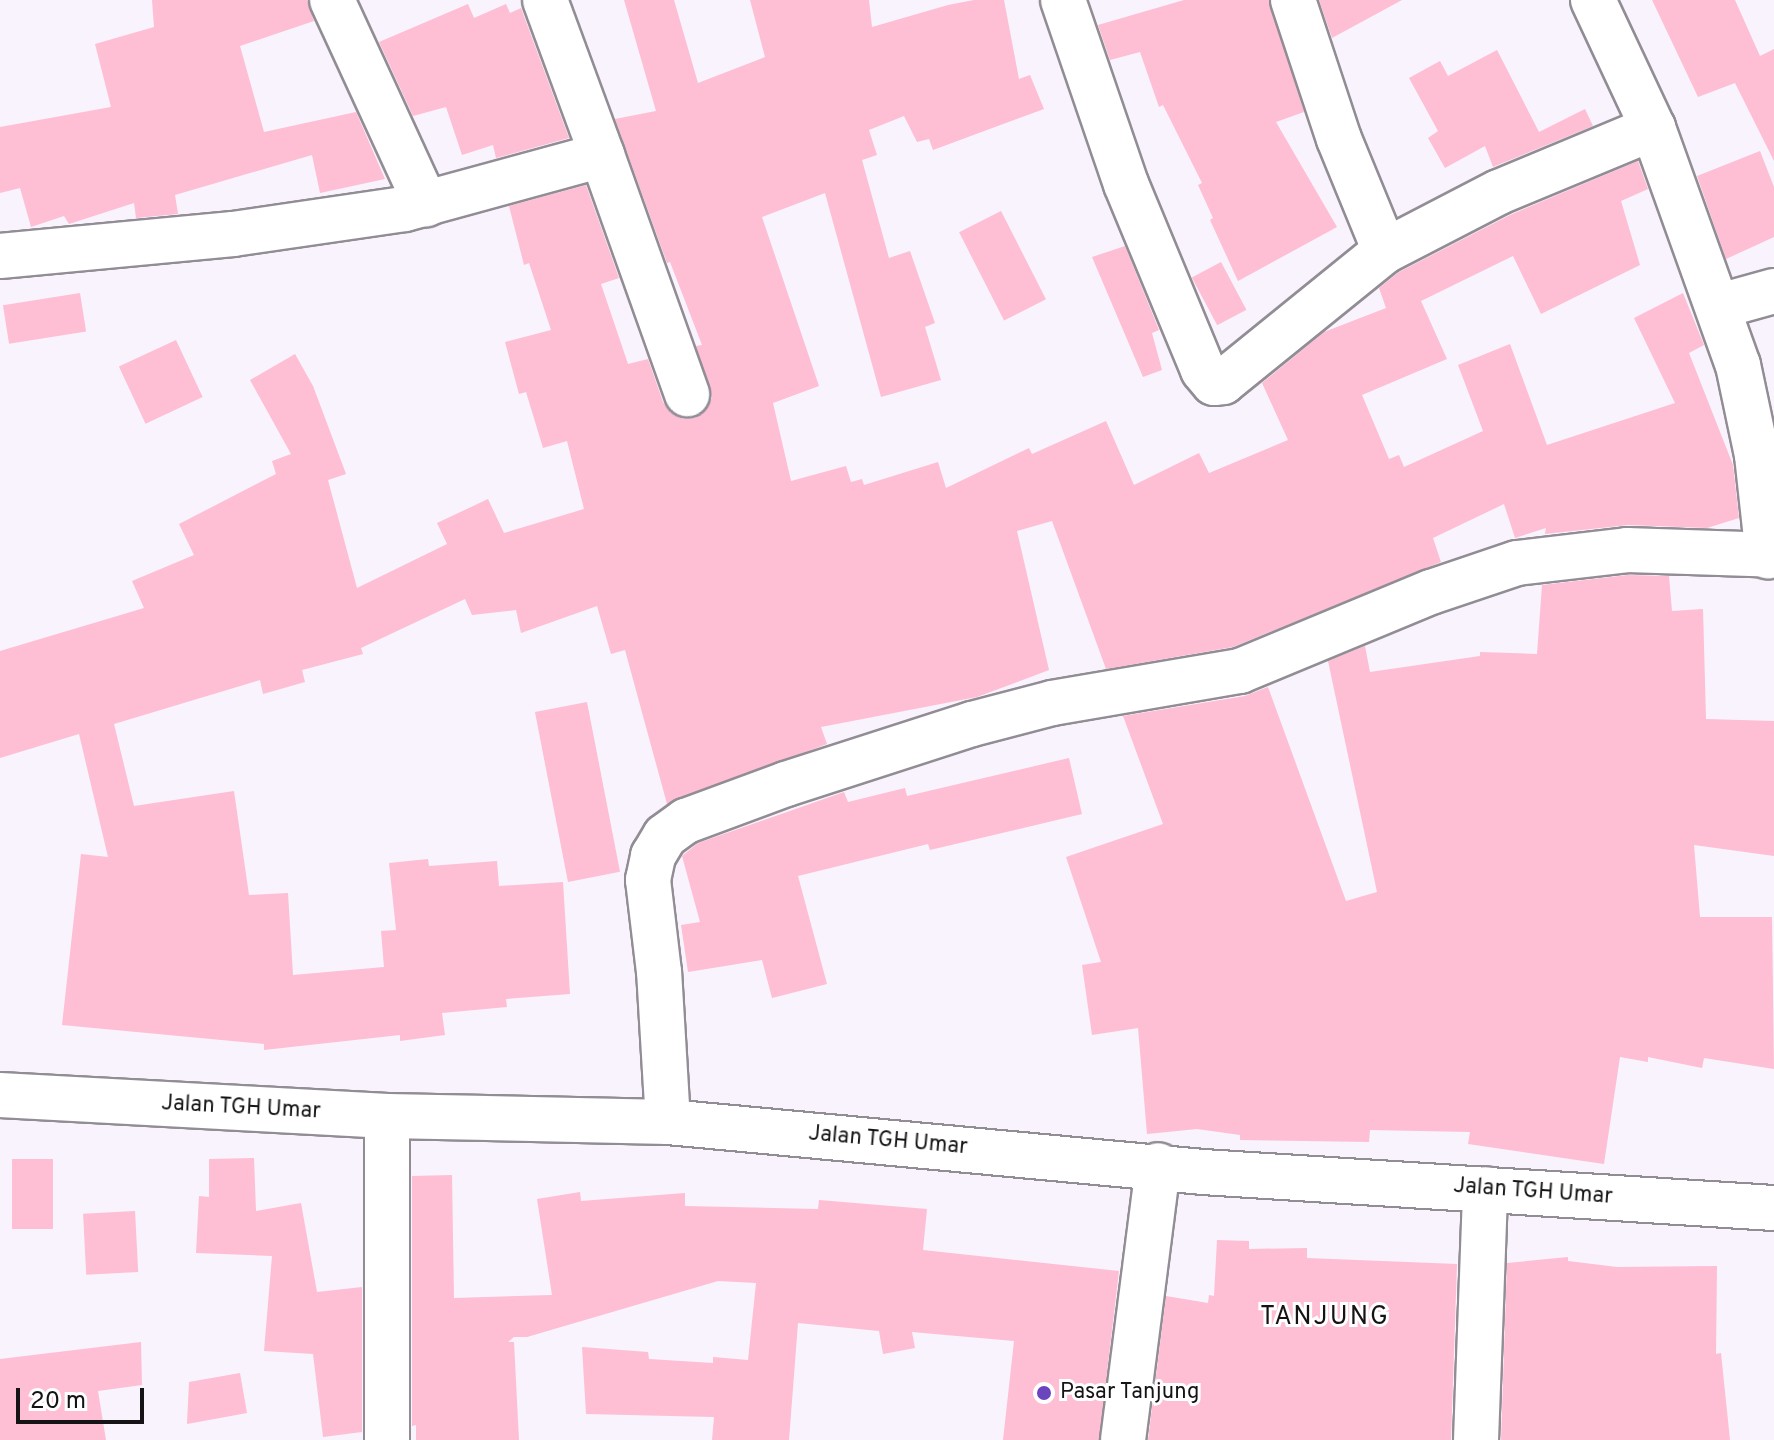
<!DOCTYPE html>
<style>
body{margin:0}
#map{position:relative;width:1774px;height:1440px;overflow:hidden;background:#f8f3fc;font-family:Overpass,sans-serif}
div>[style]{position:absolute}
.building>*{inset:0;background:#febed4;transform-origin:0 0}
.roads{filter:drop-shadow(2px 0 #928d95) drop-shadow(-2px 0 #928d95) drop-shadow(0 2px #928d95) drop-shadow(0 -2px #928d95)}
.minor>*{height:44px;margin:-22px;padding:0 22px;transform-origin:22px;border-radius:22px;background:#fff}
.major>*{height:44px;margin:-22px;padding:0 22px;transform-origin:22px;border-radius:22px;background:#fff}
.dots>*{width:22px;height:22px;translate:-50% -50%;box-sizing:border-box;border:4px solid #fff;border-radius:50%}
span{translate:-50% -50%;white-space:nowrap;text-align:center;line-height:1.15;-webkit-text-stroke:6px #fff;paint-order:stroke}
.street-label{font-size:22px;color:#151316}
.poi-label{font-size:22px;color:#151316}
.left{translate:0 -50%;text-align:left}
.quarter-label{font-size:26px;color:#151316;letter-spacing:2px}
.scale{position:absolute;left:16px;top:1388px;width:128px;height:36px;box-sizing:border-box;border:4px solid #151316;border-top:0;padding-left:10px;font-size:24px;line-height:28px;white-space:nowrap;color:#151316;-webkit-text-stroke:6px #fff;paint-order:stroke}
</style>
<div id="map">
<div class="building">
<i style="clip-path:polygon(152px 0,307px 0,314px 21px,240px 46px,264px 132px,356px 112px,385px 179px,320px 193px,312px 155px,175px 195px,178px 214px,136px 218px,134px 203px,69px 224px,64px 216px,31px 227px,20px 188px,0 193px,0 127px,111px 107px,95px 44px,154px 27px)"></i>
<i style="clip-path:polygon(624px 0,674px 0,698px 83px,765px 57px,750px 0,869px 0,872px 27px,948px 5px,974px 0,1004px 0,1019px 79px,1030px 75px,1044px 109px,933px 150px,929px 139px,917px 142px,904px 116px,869px 130px,877px 155px,862px 160px,889px 258px,910px 251px,935px 323px,925px 327px,941px 380px,881px 397px,825px 193px,762px 217px,819px 386px,773px 403px,791px 481px,846px 466px,851px 482px,862px 479px,864px 485px,938px 462px,946px 488px,1029px 448px,1032px 454px,1106px 421px,1134px 485px,1199px 453px,1209px 473px,1288px 440px,1262px 383px,1324px 332px,1386px 308px,1379px 288px,1399px 272px,1510px 215px,1638px 161px,1648px 189px,1621px 201px,1640px 265px,1541px 314px,1513px 256px,1421px 301px,1447px 359px,1362px 395px,1389px 459px,1399px 455px,1404px 467px,1483px 431px,1458px 365px,1510px 344px,1547px 445px,1675px 403px,1634px 318px,1683px 293px,1704px 345px,1689px 353px,1733px 465px,1739px 518px,1707px 528px,1628px 525px,1545px 534px,1546px 528px,1515px 538px,1504px 504px,1433px 538px,1441px 562px,1233px 647px,1106px 669px,1052px 521px,1017px 531px,1049px 670px,977px 697px,821px 727px,827px 744px,667px 804px,625px 650px,611px 654px,597px 606px,521px 633px,516px 610px,472px 615px,465px 599px,361px 648px,363px 654px,302px 670px,305px 682px,263px 694px,260px 680px,114px 724px,134px 806px,234px 791px,249px 895px,288px 893px,293px 975px,384px 967px,381px 931px,396px 930px,389px 863px,428px 859px,429px 866px,497px 861px,499px 886px,563px 882px,570px 994px,506px 999px,507px 1007px,442px 1013px,445px 1035px,400px 1041px,400px 1035px,264px 1050px,264px 1044px,62px 1025px,81px 854px,108px 857px,79px 734px,0 758px,0 651px,144px 608px,132px 581px,194px 555px,179px 524px,276px 474px,272px 461px,291px 454px,250px 380px,295px 354px,313px 386px,346px 474px,328px 480px,357px 588px,447px 544px,437px 523px,488px 499px,504px 533px,584px 509px,567px 441px,543px 448px,526px 392px,519px 394px,505px 342px,551px 330px,529px 263px,524px 265px,509px 206px,586px 185px,619px 278px,601px 284px,628px 364px,648px 359px,663px 402px,671px 413px,683px 419px,695px 418px,706px 410px,712px 398px,696px 346px,702px 345px,670px 262px,667px 263px,615px 119px,656px 111px)"></i>
<i style="clip-path:polygon(1184px 0,1269px 0,1304px 112px,1276px 122px,1337px 227px,1238px 281px,1210px 220px,1213px 218px,1198px 185px,1202px 183px,1163px 105px,1159px 107px,1140px 52px,1110px 60px,1098px 25px)"></i>
<i style="clip-path:polygon(1319px 0,1402px 0,1332px 38px)"></i>
<i style="clip-path:polygon(1652px 0,1735px 0,1760px 56px,1774px 49px,1774px 161px,1735px 83px,1698px 97px)"></i>
<i style="clip-path:polygon(468px 4px,474px 18px,506px 4px,510px 13px,521px 8px,569px 138px,496px 158px,493px 145px,462px 155px,446px 107px,413px 116px,379px 42px)"></i>
<i style="clip-path:polygon(1497px 50px,1539px 132px,1585px 109px,1593px 126px,1493px 167px,1485px 146px,1445px 168px,1428px 138px,1438px 131px,1409px 78px,1440px 61px,1448px 76px)"></i>
<i style="clip-path:polygon(1760px 151px,1774px 187px,1774px 237px,1726px 259px,1697px 176px)"></i>
<i style="left:1001px;top:211px;width:99px;height:47px;rotate:63deg"></i>
<i style="clip-path:polygon(1125px 246px,1159px 330px,1152px 333px,1162px 370px,1143px 377px,1092px 257px)"></i>
<i style="left:1221px;top:262px;width:54px;height:33px;rotate:62deg"></i>
<i style="left:80px;top:293px;width:39px;height:78px;rotate:81deg"></i>
<i style="left:176px;top:340px;width:63px;height:63px;rotate:65deg"></i>
<i style="clip-path:polygon(1628px 575px,1669px 576px,1672px 611px,1703px 609px,1706px 719px,1774px 721px,1774px 856px,1694px 845px,1700px 917px,1772px 917px,1774px 1069px,1704px 1058px,1702px 1068px,1648px 1057px,1648px 1062px,1620px 1057px,1604px 1164px,1468px 1144px,1470px 1132px,1370px 1130px,1369px 1142px,1240px 1140px,1240px 1135px,1197px 1129px,1147px 1134px,1138px 1028px,1092px 1035px,1082px 965px,1101px 962px,1066px 857px,1163px 824px,1123px 716px,1245px 696px,1268px 687px,1346px 901px,1377px 892px,1328px 661px,1365px 646px,1370px 672px,1480px 656px,1480px 652px,1537px 654px,1542px 585px)"></i>
<i style="left:587px;top:702px;width:173px;height:53px;rotate:79deg"></i>
<i style="clip-path:polygon(1069px 758px,1082px 814px,930px 850px,928px 844px,798px 876px,827px 984px,772px 998px,762px 960px,688px 972px,681px 925px,700px 922px,682px 856px,698px 843px,844px 792px,848px 802px,905px 788px,907px 796px)"></i>
<i style="clip-path:polygon(254px 1158px,256px 1211px,301px 1203px,317px 1292px,362px 1287px,362px 1432px,323px 1437px,313px 1354px,264px 1351px,272px 1256px,196px 1253px,199px 1196px,209px 1197px,209px 1159px)"></i>
<i style="left:12px;top:1159px;width:41px;height:70px"></i>
<i style="clip-path:polygon(452px 1175px,454px 1298px,552px 1295px,537px 1199px,580px 1192px,581px 1201px,685px 1193px,685px 1206px,818px 1209px,819px 1200px,927px 1209px,923px 1250px,1119px 1271px,1099px 1440px,1003px 1440px,1014px 1341px,912px 1332px,915px 1348px,883px 1354px,879px 1331px,798px 1323px,789px 1440px,712px 1440px,714px 1417px,586px 1414px,582px 1347px,648px 1352px,649px 1359px,713px 1363px,713px 1357px,748px 1360px,756px 1283px,718px 1281px,527px 1337px,514px 1337px,508px 1342px,514px 1342px,519px 1440px,416px 1440px,416px 1425px,412px 1426px,412px 1176px)"></i>
<i style="left:135px;top:1211px;width:61px;height:52px;rotate:87deg"></i>
<i style="clip-path:polygon(1217px 1240px,1249px 1241px,1249px 1249px,1307px 1248px,1307px 1258px,1457px 1264px,1451px 1440px,1148px 1440px,1166px 1296px,1208px 1303px,1209px 1295px,1214px 1296px)"></i>
<i style="clip-path:polygon(1568px 1257px,1568px 1261px,1617px 1267px,1717px 1266px,1716px 1354px,1721px 1353px,1730px 1440px,1501px 1440px,1507px 1263px)"></i>
<i style="clip-path:polygon(141px 1342px,142px 1385px,98px 1391px,106px 1440px,0 1440px,0 1359px)"></i>
<i style="clip-path:polygon(240px 1373px,247px 1413px,187px 1424px,189px 1382px)"></i>
</div>
<div class="roads">
<div class="minor">
<i style="left:332px;top:0;width:225px;rotate:65.3deg"></i>
<i style="left:1063px;top:0;width:194px;rotate:71.1deg"></i>
<i style="left:1126px;top:184px;width:201px;rotate:67.5deg"></i>
<i style="left:1203px;top:370px;width:17px;rotate:50deg"></i>
<i style="left:1214px;top:383px;width:9px;rotate:-6deg"></i>
<i style="left:1223px;top:382px;width:208px;rotate:-39deg"></i>
<i style="left:1385px;top:251px;width:128px;rotate:-27.4deg"></i>
<i style="left:1499px;top:192px;width:167px;rotate:-22.6deg"></i>
<i style="left:1293px;top:0;width:146px;rotate:71.7deg"></i>
<i style="left:1339px;top:139px;width:121px;rotate:67.7deg"></i>
<i style="left:1593px;top:0;width:141px;rotate:64.9deg"></i>
<i style="left:1653px;top:128px;width:252px;rotate:70.3deg"></i>
<i style="left:1738px;top:365px;width:92px;rotate:78.1deg"></i>
<i style="left:1757px;top:455px;width:102px;rotate:83.8deg"></i>
<i style="left:602px;top:155px;width:254px;rotate:70.4deg"></i>
<i style="left:0;top:256px;width:234px;rotate:-5.4deg"></i>
<i style="left:233px;top:234px;width:174px;rotate:-8.3deg"></i>
<i style="left:405px;top:209px;width:204px;rotate:-15.3deg"></i>
<i style="left:602px;top:155px;width:165px;rotate:-110.2deg"></i>
<i style="left:1720px;top:306px;width:56px;rotate:-15.5deg"></i>
<i style="left:387px;top:1116px;width:324px;rotate:90deg"></i>
<i style="left:668px;top:1122px;width:150px;rotate:-93.4deg"></i>
<i style="left:659px;top:972px;width:93px;rotate:-96.8deg"></i>
<i style="left:648px;top:880px;width:25px;rotate:-78deg"></i>
<i style="left:653px;top:856px;width:23px;rotate:-59deg"></i>
<i style="left:665px;top:836px;width:26px;rotate:-36deg"></i>
<i style="left:686px;top:821px;width:107px;rotate:-20.3deg"></i>
<i style="left:786px;top:784px;width:195px;rotate:-17.9deg"></i>
<i style="left:972px;top:724px;width:83px;rotate:-14.7deg"></i>
<i style="left:1052px;top:703px;width:191px;rotate:-9.7deg"></i>
<i style="left:1240px;top:671px;width:207px;rotate:-22.5deg"></i>
<i style="left:1431px;top:592px;width:91px;rotate:-18.6deg"></i>
<i style="left:1517px;top:563px;width:111px;rotate:-6.7deg"></i>
<i style="left:1627px;top:550px;width:147px;rotate:1.9deg"></i>
<i style="left:1123px;top:1440px;width:277px;rotate:-82.7deg"></i>
<i style="left:1476px;top:1440px;width:251px;rotate:-87.9deg"></i>
</div>
<div class="major">
<i style="left:0;top:1095px;width:388px;rotate:3.1deg"></i>
<i style="left:387px;top:1116px;width:281px;rotate:1.2deg"></i>
<i style="left:668px;top:1122px;width:537px;rotate:5.34deg"></i>
<i style="left:1203px;top:1172px;width:572px;rotate:3.61deg"></i>
</div>
</div>
<div class="dots">
<i style="left:1044px;top:1393px;background:#6a45be"></i>
</div>
<div class="street-label">
<span style="left:241px;top:1108px;rotate:3deg">Jalan TGH Umar</span>
<span style="left:888px;top:1141px;rotate:5deg">Jalan TGH Umar</span>
<span style="left:1533px;top:1192px;rotate:4deg">Jalan TGH Umar</span>
</div>
<div class="poi-label">
<span class="left" style="left:1060px;top:1393px">Pasar Tanjung</span>
</div>
<div class="quarter-label">
<span style="left:1325px;top:1318px">TANJUNG</span>
</div>
<div class="scale">20 m</div>
</div>
